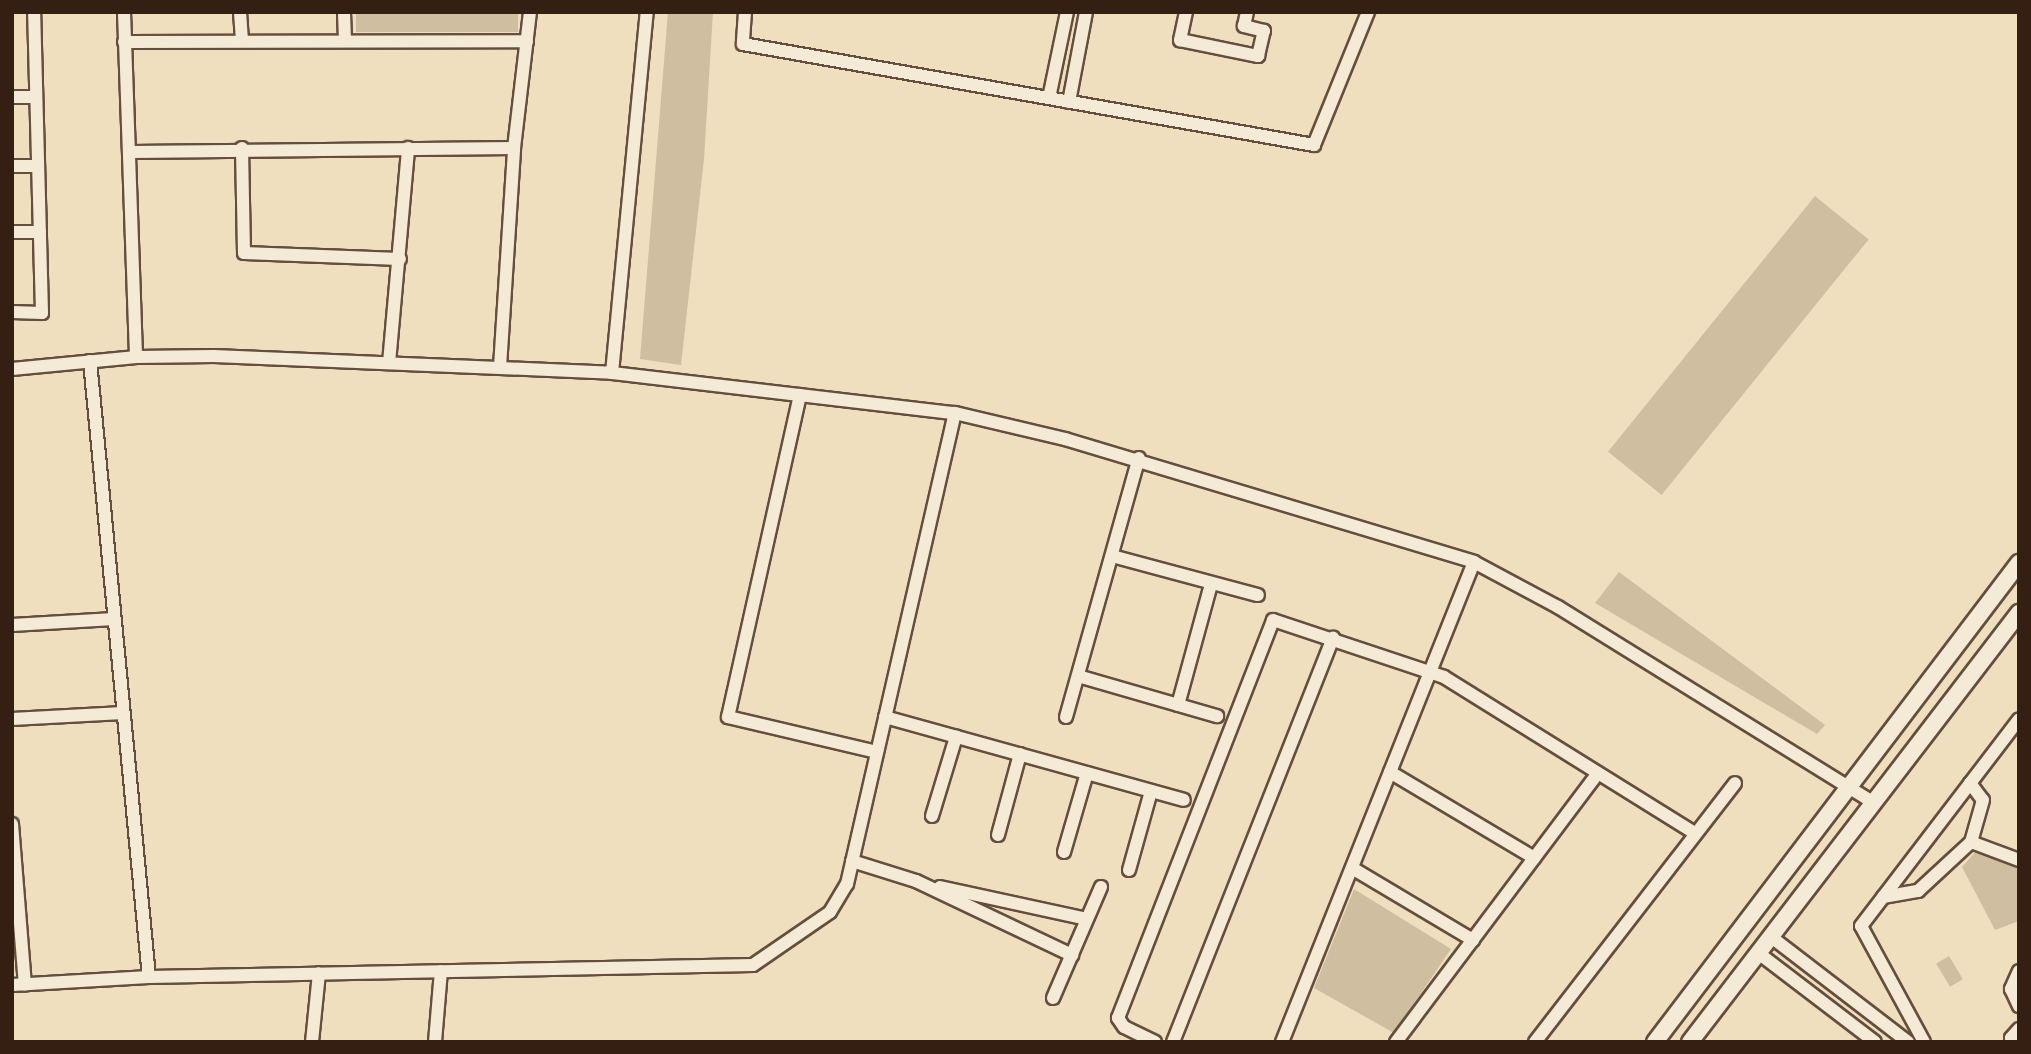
<!DOCTYPE html>
<style>
body{margin:0}
#map{position:relative;width:2031px;height:1054px;overflow:hidden;background:#f0dfbe;font-family:"Old Standard TT",serif}
div>[style]{position:absolute}
.green>*{inset:0;background:#d0bea1;transform-origin:0 0}
.roads{filter:drop-shadow(2px 0 #644e3d) drop-shadow(-2px 0 #644e3d) drop-shadow(0 2px #644e3d) drop-shadow(0 -2px #644e3d)}
.minor>*{height:12px;margin:-6px;padding:0 6px;transform-origin:6px;border-radius:6px;background:#f5ead5}
.tertiary>*{height:16px;margin:-8px;padding:0 8px;transform-origin:8px;border-radius:8px;background:#f5ead5}
span{translate:-50% -50%;white-space:nowrap;text-align:center;line-height:1.15;-webkit-text-stroke:6px #f5ead5;paint-order:stroke}
.frame{position:absolute;inset:0;border:14px solid #351e12;pointer-events:none}
</style>
<div id="map">
<div class="green">
<i style="left:356px;top:12px;width:162px;height:20px"></i>
<i style="clip-path:polygon(668px 12px,713px 12px,704px 159px,681px 365px,640px 359px)"></i>
<i style="left:1815px;top:196px;width:69px;height:329px;rotate:39deg"></i>
<i style="clip-path:polygon(1619px 572px,1825px 725px,1817px 734px,1595px 603px)"></i>
<i style="clip-path:polygon(1976px 851px,2019px 868px,2019px 921px,1995px 930px,1962px 867px)"></i>
<i style="clip-path:polygon(1354px 889px,1451px 949px,1394px 1033px,1314px 988px)"></i>
<i style="left:1949px;top:956px;width:27px;height:15px;rotate:59deg"></i>
</div>
<div class="roads">
<div class="minor">
<i style="left:124px;top:12px;width:345px;rotate:88deg"></i>
<i style="left:240px;top:12px;width:29px;rotate:86deg"></i>
<i style="left:344px;top:12px;width:29px;rotate:88deg"></i>
<i style="left:745px;top:12px;width:32px;rotate:94deg"></i>
<i style="left:743px;top:44px;width:580px;rotate:10.03deg"></i>
<i style="left:1314px;top:145px;width:144px;rotate:-67.9deg"></i>
<i style="left:1186px;top:12px;width:29px;rotate:102deg"></i>
<i style="left:1180px;top:40px;width:80px;rotate:11.6deg"></i>
<i style="left:1258px;top:56px;width:26px;rotate:-77deg"></i>
<i style="left:1264px;top:31px;width:21px;rotate:-166deg"></i>
<i style="left:1244px;top:26px;width:14px;rotate:-78deg"></i>
<i style="left:124px;top:42px;width:403px;rotate:-0.1deg"></i>
<i style="left:12px;top:97px;width:24px"></i>
<i style="left:1049px;top:98px;width:88px;rotate:-78.2deg"></i>
<i style="left:1069px;top:102px;width:92px;rotate:-79.3deg"></i>
<i style="left:242px;top:148px;width:105px;rotate:88.9deg"></i>
<i style="left:244px;top:253px;width:156px;rotate:2.2deg"></i>
<i style="left:132px;top:152px;width:382px;rotate:-0.6deg"></i>
<i style="left:12px;top:166px;width:26px"></i>
<i style="left:12px;top:232px;width:28px"></i>
<i style="left:12px;top:312px;width:30px;rotate:2deg"></i>
<i style="left:42px;top:313px;width:301px;rotate:-91.5deg"></i>
<i style="left:90px;top:361px;width:619px;rotate:84.53deg"></i>
<i style="left:389px;top:363px;width:216px;rotate:-84.9deg"></i>
<i style="left:500px;top:367px;width:219px;rotate:-86.3deg"></i>
<i style="left:514px;top:148px;width:137px;rotate:-83.3deg"></i>
<i style="left:12px;top:369px;width:125px;rotate:-5.5deg"></i>
<i style="left:136px;top:357px;width:78px;rotate:-0.7deg"></i>
<i style="left:214px;top:356px;width:398px;rotate:2.4deg"></i>
<i style="left:612px;top:373px;width:345px;rotate:6.7deg"></i>
<i style="left:955px;top:413px;width:113px;rotate:13.3deg"></i>
<i style="left:1065px;top:439px;width:427px;rotate:16.7deg"></i>
<i style="left:1474px;top:562px;width:95px;rotate:28.2deg"></i>
<i style="left:1558px;top:607px;width:370px;rotate:31.8deg"></i>
<i style="left:612px;top:373px;width:363px;rotate:-84.5deg"></i>
<i style="left:800px;top:395px;width:330px;rotate:102.6deg"></i>
<i style="left:728px;top:717px;width:153px;rotate:13.2deg"></i>
<i style="left:1112px;top:556px;width:151px;rotate:15deg"></i>
<i style="left:12px;top:625px;width:102px;rotate:-3.4deg"></i>
<i style="left:1078px;top:676px;width:145px;rotate:16.1deg"></i>
<i style="left:1178px;top:705px;width:125px;rotate:-74.7deg"></i>
<i style="left:885px;top:717px;width:310px;rotate:15.5deg"></i>
<i style="left:1066px;top:717px;width:269px;rotate:-74.3deg"></i>
<i style="left:12px;top:719px;width:111px;rotate:-3.1deg"></i>
<i style="left:1390px;top:772px;width:168px;rotate:30.8deg"></i>
<i style="left:1970px;top:783px;width:21px;rotate:53deg"></i>
<i style="left:1983px;top:800px;width:44px;rotate:105.9deg"></i>
<i style="left:1971px;top:842px;width:51px;rotate:20.6deg"></i>
<i style="left:932px;top:816px;width:83px;rotate:-73.1deg"></i>
<i style="left:12px;top:824px;width:161px;rotate:85.4deg"></i>
<i style="left:998px;top:835px;width:84px;rotate:-74.8deg"></i>
<i style="left:1064px;top:852px;width:82px;rotate:-73.8deg"></i>
<i style="left:852px;top:861px;width:67px;rotate:17.4deg"></i>
<i style="left:916px;top:881px;width:173px;rotate:25.4deg"></i>
<i style="left:1352px;top:868px;width:141px;rotate:30.8deg"></i>
<i style="left:1129px;top:870px;width:82px;rotate:-74.4deg"></i>
<i style="left:940px;top:887px;width:150px;rotate:12.3deg"></i>
<i style="left:1883px;top:897px;width:36px;rotate:-10deg"></i>
<i style="left:1918px;top:891px;width:72px;rotate:-42.8deg"></i>
<i style="left:1770px;top:936px;width:174px;rotate:37.5deg"></i>
<i style="left:1757px;top:952px;width:148px;rotate:37.3deg"></i>
<i style="left:2019px;top:971px;width:20px;rotate:114deg"></i>
<i style="left:2011px;top:989px;width:19px;rotate:65deg"></i>
<i style="left:12px;top:985px;width:137px;rotate:-3.3deg"></i>
<i style="left:149px;top:977px;width:604px;rotate:-1.14deg"></i>
<i style="left:753px;top:965px;width:93px;rotate:-34.5deg"></i>
<i style="left:830px;top:912px;width:33px;rotate:-59deg"></i>
<i style="left:847px;top:884px;width:483px;rotate:-77.1deg"></i>
<i style="left:1053px;top:998px;width:121px;rotate:-66.6deg"></i>
<i style="left:312px;top:1042px;width:69px;rotate:-84.2deg"></i>
<i style="left:435px;top:1042px;width:71px;rotate:-85.2deg"></i>
<i style="left:1155px;top:1042px;width:34px;rotate:-154deg"></i>
<i style="left:1124px;top:1027px;width:11px;rotate:-124deg"></i>
<i style="left:1118px;top:1018px;width:427px;rotate:-68.7deg"></i>
<i style="left:1273px;top:620px;width:180px;rotate:18.4deg"></i>
<i style="left:1444px;top:677px;width:296px;rotate:31.9deg"></i>
<i style="left:1173px;top:1042px;width:435px;rotate:-68.4deg"></i>
<i style="left:1282px;top:1042px;width:517px;rotate:-68.2deg"></i>
<i style="left:1396px;top:1042px;width:336px;rotate:-53.1deg"></i>
<i style="left:1535px;top:1042px;width:327px;rotate:-52.3deg"></i>
<i style="left:1924px;top:1042px;width:132px;rotate:-118.5deg"></i>
<i style="left:1861px;top:926px;width:260px;rotate:-52.6deg"></i>
<i style="left:2014px;top:1042px;width:5px;rotate:-127deg"></i>
<i style="left:2011px;top:1038px;width:12px;rotate:-48deg"></i>
</div>
<div class="tertiary">
<i style="left:1655px;top:1042px;width:602px;rotate:-52.77deg"></i>
<i style="left:1690px;top:1042px;width:541px;rotate:-52.52deg"></i>
</div>
</div>
<div class="frame"></div>
</div>
